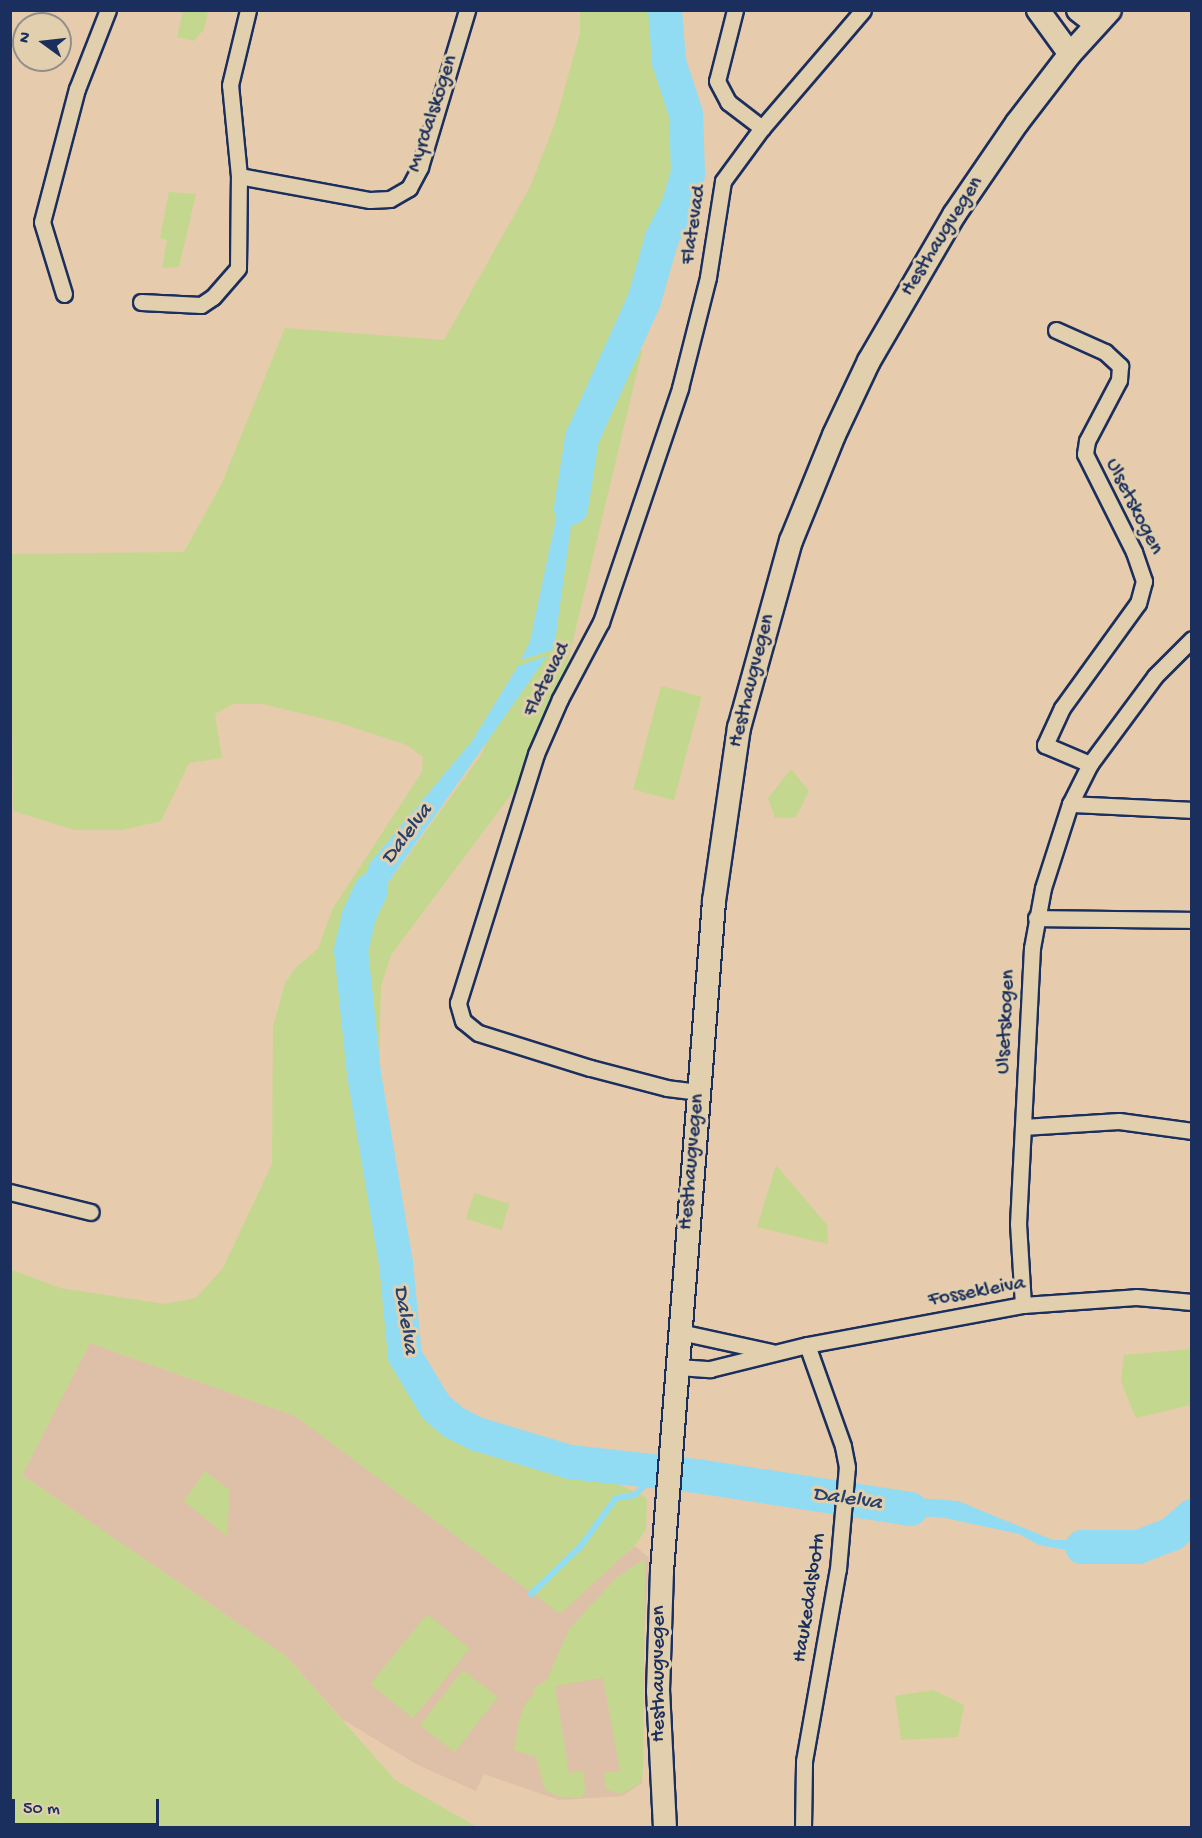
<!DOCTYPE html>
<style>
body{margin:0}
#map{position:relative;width:1202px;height:1838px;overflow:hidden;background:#e6cbac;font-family:"Gochi Hand",sans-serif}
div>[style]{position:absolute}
.built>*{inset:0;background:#debfa7}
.green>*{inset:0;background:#c3d88e;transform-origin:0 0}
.water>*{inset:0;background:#91dcf3}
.stream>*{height:6px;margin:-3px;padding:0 3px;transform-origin:3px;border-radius:3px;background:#91dcf3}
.river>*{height:34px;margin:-17px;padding:0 17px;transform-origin:17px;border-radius:17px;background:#91dcf3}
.roads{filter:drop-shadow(2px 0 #1b2f5e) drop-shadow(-2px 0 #1b2f5e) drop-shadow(0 2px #1b2f5e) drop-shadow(0 -2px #1b2f5e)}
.street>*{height:15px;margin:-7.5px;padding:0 7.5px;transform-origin:7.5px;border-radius:7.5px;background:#e2cfad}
.secondary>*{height:22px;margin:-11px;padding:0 11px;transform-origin:11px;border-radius:11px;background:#e2cfad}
span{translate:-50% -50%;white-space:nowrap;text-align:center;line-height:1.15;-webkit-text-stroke:6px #e2cfad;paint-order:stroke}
.street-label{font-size:21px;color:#1b2f5e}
.water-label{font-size:22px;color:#27406d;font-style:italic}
.frame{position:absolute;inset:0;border:12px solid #1b2f5e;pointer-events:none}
.north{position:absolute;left:12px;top:12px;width:60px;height:60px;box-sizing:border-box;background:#e2cfad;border:2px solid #928f8d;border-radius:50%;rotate:285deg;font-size:16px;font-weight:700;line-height:24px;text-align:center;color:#1b2f5e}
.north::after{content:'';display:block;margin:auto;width:21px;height:27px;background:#1b2f5e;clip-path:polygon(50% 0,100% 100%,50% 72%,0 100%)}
.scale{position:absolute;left:12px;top:1799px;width:147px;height:27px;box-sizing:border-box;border:3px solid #1b2f5e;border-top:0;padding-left:8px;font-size:18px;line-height:21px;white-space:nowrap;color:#1b2f5e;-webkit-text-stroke:4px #e2cfad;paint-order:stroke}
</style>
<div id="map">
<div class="built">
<i style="clip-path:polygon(90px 1343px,295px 1416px,579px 1593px,635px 1546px,649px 1558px,640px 1698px,642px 1783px,622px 1796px,559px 1800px,484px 1774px,476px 1791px,418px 1765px,342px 1719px,286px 1656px,22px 1475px)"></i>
</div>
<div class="green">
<i style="clip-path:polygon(183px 11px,208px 11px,204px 29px,194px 41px,177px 37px)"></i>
<i style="clip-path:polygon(evenodd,580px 11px,649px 11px,682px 176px,619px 334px,642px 351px,548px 745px,391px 955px,381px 986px,379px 1067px,391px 1195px,397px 1342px,406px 1375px,431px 1416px,455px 1437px,508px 1462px,614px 1482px,647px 1498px,646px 1529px,637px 1543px,560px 1614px,295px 1416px,90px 1343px,22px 1475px,286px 1656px,395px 1780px,477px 1827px,11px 1827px,10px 1269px,60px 1288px,165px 1304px,196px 1298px,223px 1268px,272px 1164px,273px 1027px,285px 983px,296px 967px,318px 949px,333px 908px,422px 772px,423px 757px,407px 745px,337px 722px,263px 704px,233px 704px,215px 714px,222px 758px,189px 763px,161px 821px,123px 830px,75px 830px,13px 811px,11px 554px,184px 552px,222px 483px,285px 328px,444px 340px,530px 187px,555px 123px,580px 33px,580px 11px,580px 462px,551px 650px,522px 660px,530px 641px,565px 476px,580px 462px,580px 11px,518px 666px,481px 755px,371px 907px,370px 863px,472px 741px,518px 666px)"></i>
<i style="clip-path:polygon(169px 192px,196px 194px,179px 267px,162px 268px,167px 240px,160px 238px)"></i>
<i style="left:661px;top:686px;width:42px;height:107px;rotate:15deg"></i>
<i style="clip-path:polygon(791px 769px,809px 791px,796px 817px,775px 818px,768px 798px)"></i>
<i style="clip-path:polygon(776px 1165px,827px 1225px,828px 1244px,757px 1227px)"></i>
<i style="left:474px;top:1193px;width:37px;height:27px;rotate:17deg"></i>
<i style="clip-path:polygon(1191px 1349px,1191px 1405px,1136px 1418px,1121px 1382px,1124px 1355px)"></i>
<i style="clip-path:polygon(205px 1471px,230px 1490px,227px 1536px,184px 1501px)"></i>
<i style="clip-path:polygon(645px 1559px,643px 1773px,639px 1784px,621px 1794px,606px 1789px,604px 1773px,620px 1771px,603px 1678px,555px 1686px,569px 1773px,584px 1771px,585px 1792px,581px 1798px,560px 1797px,545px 1790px,536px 1757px,514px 1750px,518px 1724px,525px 1704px,535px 1693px,532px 1689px,547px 1680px,569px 1629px,617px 1577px)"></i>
<i style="left:427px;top:1614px;width:55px;height:90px;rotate:39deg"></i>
<i style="left:463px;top:1670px;width:44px;height:70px;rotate:38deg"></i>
<i style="clip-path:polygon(933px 1690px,964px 1705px,958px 1737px,901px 1740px,895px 1696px)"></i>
</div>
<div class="water">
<i style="clip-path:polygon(580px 461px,555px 641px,552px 650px,521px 660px,530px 641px,565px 476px)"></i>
<i style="clip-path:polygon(547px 656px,371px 907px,362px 939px,346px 930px,370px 863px,472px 741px,518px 666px)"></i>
<i style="clip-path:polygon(889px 1496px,958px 1501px,1053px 1540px,1122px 1540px,1132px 1545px,1122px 1554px,1107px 1549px,1077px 1552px,1039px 1545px,1019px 1534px,945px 1518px,887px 1513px,863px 1516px,867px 1498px)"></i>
</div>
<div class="stream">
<i style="left:531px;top:1594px;width:68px;rotate:-43.8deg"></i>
<i style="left:580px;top:1547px;width:61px;rotate:-53.7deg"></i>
<i style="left:616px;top:1498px;width:19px;rotate:-9deg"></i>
<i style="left:635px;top:1495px;width:14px;rotate:-45deg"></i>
<i style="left:645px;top:1485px;width:13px;rotate:-77deg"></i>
</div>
<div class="river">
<i style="left:571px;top:508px;width:71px;rotate:-81.1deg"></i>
<i style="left:582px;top:438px;width:150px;rotate:-65.7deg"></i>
<i style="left:644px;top:301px;width:66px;rotate:-74.1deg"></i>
<i style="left:662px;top:238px;width:36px;rotate:-63deg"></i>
<i style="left:678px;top:206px;width:34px;rotate:-73deg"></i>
<i style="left:688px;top:174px;width:60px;rotate:-91.9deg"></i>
<i style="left:686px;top:114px;width:55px;rotate:-108.1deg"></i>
<i style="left:669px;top:62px;width:52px;rotate:-94.4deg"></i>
<i style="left:371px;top:890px;width:29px;rotate:115deg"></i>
<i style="left:359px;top:916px;width:35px;rotate:103deg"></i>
<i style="left:351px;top:950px;width:125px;rotate:84deg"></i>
<i style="left:364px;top:1074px;width:192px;rotate:80.4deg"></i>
<i style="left:396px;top:1263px;width:93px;rotate:84.5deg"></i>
<i style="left:405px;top:1356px;width:58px;rotate:59deg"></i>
<i style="left:435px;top:1406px;width:24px;rotate:42deg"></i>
<i style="left:453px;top:1422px;width:27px;rotate:27deg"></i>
<i style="left:477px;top:1434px;width:97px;rotate:16.8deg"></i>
<i style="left:570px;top:1462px;width:128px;rotate:6.3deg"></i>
<i style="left:697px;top:1476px;width:216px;rotate:8.8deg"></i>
<i style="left:1082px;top:1547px;width:56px"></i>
<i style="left:1138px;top:1547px;width:36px;rotate:-21deg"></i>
<i style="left:1172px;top:1534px;width:27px;rotate:-42deg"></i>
</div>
<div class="roads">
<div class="street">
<i style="left:735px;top:10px;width:73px;rotate:104.2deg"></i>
<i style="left:717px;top:81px;width:24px;rotate:62deg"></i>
<i style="left:728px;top:102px;width:43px;rotate:37.4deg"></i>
<i style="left:239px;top:176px;width:91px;rotate:-95.6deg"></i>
<i style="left:230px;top:85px;width:77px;rotate:-76.5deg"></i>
<i style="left:64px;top:294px;width:75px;rotate:-107deg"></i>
<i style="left:42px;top:222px;width:138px;rotate:-75.3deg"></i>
<i style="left:77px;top:89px;width:85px;rotate:-68.6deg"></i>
<i style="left:141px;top:302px;width:60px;rotate:2.9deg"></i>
<i style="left:201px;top:305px;width:14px;rotate:-34deg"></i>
<i style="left:213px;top:297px;width:38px;rotate:-49deg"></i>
<i style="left:238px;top:268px;width:92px;rotate:-89.4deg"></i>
<i style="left:239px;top:176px;width:133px;rotate:10.4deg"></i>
<i style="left:370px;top:200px;width:20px;rotate:-3deg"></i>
<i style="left:390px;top:199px;width:22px;rotate:-30deg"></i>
<i style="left:409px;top:188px;width:24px;rotate:-62deg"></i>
<i style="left:420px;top:167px;width:164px;rotate:-73.3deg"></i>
<i style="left:1056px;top:330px;width:54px;rotate:24.2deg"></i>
<i style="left:1105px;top:352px;width:21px;rotate:43deg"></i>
<i style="left:1120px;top:366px;width:14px;rotate:94deg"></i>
<i style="left:1119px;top:380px;width:69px;rotate:117.7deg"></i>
<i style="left:1087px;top:441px;width:13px;rotate:99deg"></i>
<i style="left:1085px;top:454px;width:110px;rotate:63.4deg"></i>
<i style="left:1134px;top:552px;width:31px;rotate:71deg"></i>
<i style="left:1144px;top:581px;width:23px;rotate:105deg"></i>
<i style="left:1138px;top:603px;width:130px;rotate:125.9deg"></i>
<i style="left:1062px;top:708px;width:41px;rotate:114.7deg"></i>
<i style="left:1045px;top:745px;width:49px;rotate:22.9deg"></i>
<i style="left:1070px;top:804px;width:122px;rotate:2.8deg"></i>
<i style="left:1036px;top:918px;width:156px;rotate:0.7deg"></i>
<i style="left:699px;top:1092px;width:32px;rotate:-173deg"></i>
<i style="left:667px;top:1088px;width:80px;rotate:-165.4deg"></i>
<i style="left:590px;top:1068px;width:117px;rotate:-162.6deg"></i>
<i style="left:478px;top:1033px;width:19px;rotate:-141deg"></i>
<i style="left:463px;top:1021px;width:19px;rotate:-106deg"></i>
<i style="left:458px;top:1003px;width:261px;rotate:-72.6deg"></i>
<i style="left:536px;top:754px;width:60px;rotate:-66.4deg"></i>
<i style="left:560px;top:699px;width:87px;rotate:-62deg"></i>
<i style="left:601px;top:622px;width:247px;rotate:-71.3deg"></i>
<i style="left:680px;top:388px;width:114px;rotate:-75.8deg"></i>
<i style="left:708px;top:277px;width:97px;rotate:-81.1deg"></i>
<i style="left:723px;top:181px;width:66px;rotate:-53.7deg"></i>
<i style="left:762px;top:128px;width:155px;rotate:-49.4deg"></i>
<i style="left:1023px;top:1127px;width:96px;rotate:-3.6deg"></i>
<i style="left:1119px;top:1121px;width:74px;rotate:7.8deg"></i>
<i style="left:10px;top:1192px;width:83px;rotate:13.9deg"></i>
<i style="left:1023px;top:1305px;width:81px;rotate:-93.5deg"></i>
<i style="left:1018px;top:1224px;width:276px;rotate:-87.1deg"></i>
<i style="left:1032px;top:948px;width:61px;rotate:-79.6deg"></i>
<i style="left:1043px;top:888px;width:88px;rotate:-72.2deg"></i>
<i style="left:1070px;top:804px;width:45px;rotate:-63.4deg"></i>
<i style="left:1090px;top:764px;width:109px;rotate:-53.5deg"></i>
<i style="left:1155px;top:676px;width:52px;rotate:-45deg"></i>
<i style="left:680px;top:1332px;width:94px;rotate:12.3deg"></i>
<i style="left:678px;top:1367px;width:32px;rotate:4deg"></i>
<i style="left:710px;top:1369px;width:100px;rotate:-13.9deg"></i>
<i style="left:807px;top:1345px;width:220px;rotate:-10.5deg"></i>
<i style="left:1023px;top:1305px;width:113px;rotate:-4deg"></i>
<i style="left:1136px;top:1297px;width:56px;rotate:5.1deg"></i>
<i style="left:803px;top:1828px;width:67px;rotate:-89.1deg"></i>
<i style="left:804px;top:1761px;width:195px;rotate:-80deg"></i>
<i style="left:838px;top:1569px;width:102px;rotate:-85deg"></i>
<i style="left:847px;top:1467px;width:21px;rotate:-101deg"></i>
<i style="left:843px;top:1446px;width:107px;rotate:-109.6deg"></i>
</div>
<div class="secondary">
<i style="left:1038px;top:10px;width:54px;rotate:54deg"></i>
<i style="left:1078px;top:10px;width:23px;rotate:38deg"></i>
<i style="left:665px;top:1828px;width:137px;rotate:-92.9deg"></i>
<i style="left:658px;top:1691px;width:120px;rotate:-88.1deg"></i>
<i style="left:662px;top:1571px;width:672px;rotate:-85.56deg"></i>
<i style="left:714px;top:901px;width:175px;rotate:-81.8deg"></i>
<i style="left:739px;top:728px;width:194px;rotate:-74.5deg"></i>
<i style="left:791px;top:541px;width:114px;rotate:-67.9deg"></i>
<i style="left:834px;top:435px;width:82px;rotate:-64.7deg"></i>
<i style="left:869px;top:361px;width:169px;rotate:-59.8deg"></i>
<i style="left:954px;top:215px;width:112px;rotate:-55.6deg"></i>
<i style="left:1017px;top:123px;width:87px;rotate:-52.5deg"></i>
<i style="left:1070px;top:54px;width:59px;rotate:-47.7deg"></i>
</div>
</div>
<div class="street-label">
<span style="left:434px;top:114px;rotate:-72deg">Myrdalskogen</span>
<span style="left:695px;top:225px;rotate:-81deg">Flatevad</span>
<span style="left:943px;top:237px;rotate:-58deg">Hesthaugvegen</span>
<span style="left:1133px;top:507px;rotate:63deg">Ulsetskogen</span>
<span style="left:548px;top:680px;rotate:-63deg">Flatevad</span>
<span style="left:753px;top:681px;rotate:-76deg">Hesthaugvegen</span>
<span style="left:1007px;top:1022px;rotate:-87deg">Ulsetskogen</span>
<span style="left:693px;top:1162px;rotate:-85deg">Hesthaugvegen</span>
<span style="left:977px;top:1293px;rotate:-10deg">Fossekleiva</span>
<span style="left:811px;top:1598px;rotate:-81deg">Haukedalsbotn</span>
<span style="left:660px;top:1674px;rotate:-90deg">Hesthaugvegen</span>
</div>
<div class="water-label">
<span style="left:408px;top:835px;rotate:-53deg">Dalelva</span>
<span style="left:404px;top:1320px;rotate:81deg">Dalelva</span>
<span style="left:847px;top:1500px;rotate:8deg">Dalelva</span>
</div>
<div class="frame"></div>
<div class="north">N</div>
<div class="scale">50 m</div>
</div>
